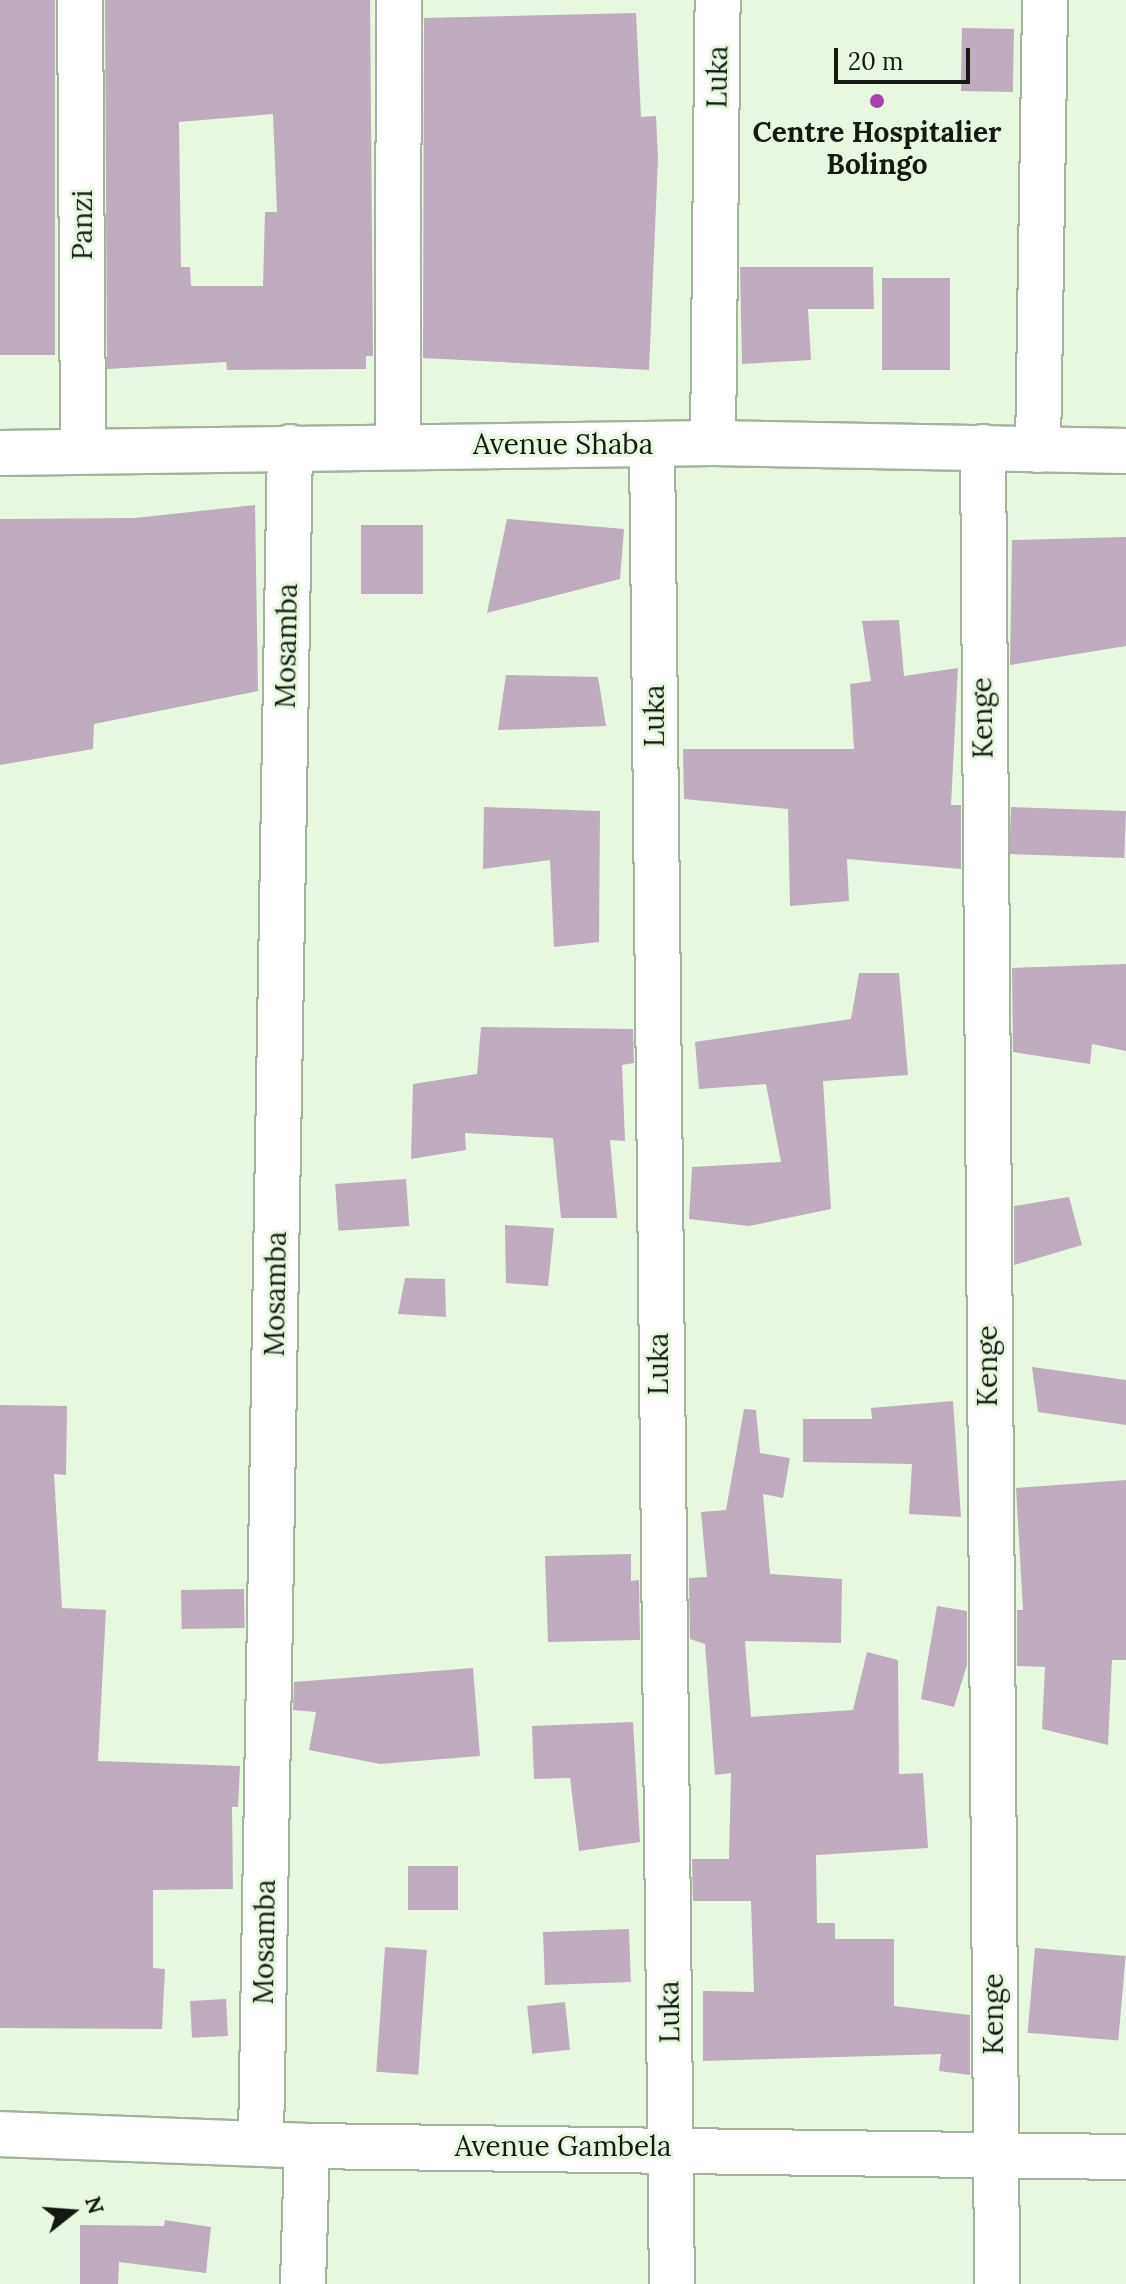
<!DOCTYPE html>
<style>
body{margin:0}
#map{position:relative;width:1126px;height:2284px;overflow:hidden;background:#e8f7e0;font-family:Lora,serif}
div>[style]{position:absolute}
.building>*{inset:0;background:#bfacbf;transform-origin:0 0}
.roads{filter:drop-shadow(2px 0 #a5b39e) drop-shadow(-2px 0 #a5b39e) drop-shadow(0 2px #a5b39e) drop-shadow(0 -2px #a5b39e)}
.minor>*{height:44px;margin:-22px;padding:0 22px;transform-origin:22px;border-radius:22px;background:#fff}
.tertiary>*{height:44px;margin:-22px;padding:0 22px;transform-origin:22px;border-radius:22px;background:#fff}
.dots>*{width:22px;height:22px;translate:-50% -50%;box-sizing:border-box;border:4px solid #e8f7e0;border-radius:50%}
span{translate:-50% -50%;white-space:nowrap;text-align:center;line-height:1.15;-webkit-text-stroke:6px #e8f7e0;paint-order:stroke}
.street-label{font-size:28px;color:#141912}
.poi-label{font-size:28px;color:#141912;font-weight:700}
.north{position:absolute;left:32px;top:2172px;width:80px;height:80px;-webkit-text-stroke:6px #e8f7e0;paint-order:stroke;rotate:73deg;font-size:22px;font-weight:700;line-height:32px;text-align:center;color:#141912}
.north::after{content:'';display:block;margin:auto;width:28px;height:36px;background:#141912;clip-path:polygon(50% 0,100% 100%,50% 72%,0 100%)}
.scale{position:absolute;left:834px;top:48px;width:136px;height:36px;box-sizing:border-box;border:4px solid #141912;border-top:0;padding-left:10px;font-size:24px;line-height:28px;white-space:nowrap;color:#141912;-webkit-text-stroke:6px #e8f7e0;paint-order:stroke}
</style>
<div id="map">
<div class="building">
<i style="left:0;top:0;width:55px;height:355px"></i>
<i style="clip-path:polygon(evenodd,105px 0,370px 0,373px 356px,366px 356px,366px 369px,227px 370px,226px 362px,107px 369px,105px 0,273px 114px,277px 212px,265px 212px,263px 286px,191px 286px,190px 267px,181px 267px,179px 122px,273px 114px)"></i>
<i style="clip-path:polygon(636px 13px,641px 117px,656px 116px,658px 159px,649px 370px,423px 358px,424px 18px)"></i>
<i style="left:962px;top:28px;width:52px;height:63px;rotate:1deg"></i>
<i style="clip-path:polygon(740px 267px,873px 267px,874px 309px,808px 309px,811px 360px,742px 364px)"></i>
<i style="left:882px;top:278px;width:68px;height:92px"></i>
<i style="clip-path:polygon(255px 505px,258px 691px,94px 724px,93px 749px,0 765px,0 519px,135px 518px)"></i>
<i style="clip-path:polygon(507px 519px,624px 529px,620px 579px,487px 613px)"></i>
<i style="left:423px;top:525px;width:69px;height:62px;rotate:90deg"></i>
<i style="clip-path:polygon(1126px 537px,1126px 646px,1010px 665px,1012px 540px)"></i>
<i style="clip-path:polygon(899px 620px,904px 676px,958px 668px,951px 805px,961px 805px,961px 869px,847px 859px,849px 901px,790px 906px,788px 809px,684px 799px,683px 749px,854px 749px,850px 684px,871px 681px,862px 621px)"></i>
<i style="clip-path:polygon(506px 675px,598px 677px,606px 726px,498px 730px)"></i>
<i style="clip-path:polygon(484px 807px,600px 811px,599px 942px,554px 947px,550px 860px,483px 869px)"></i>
<i style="left:1011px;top:807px;width:115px;height:47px;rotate:2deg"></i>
<i style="clip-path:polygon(1126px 964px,1126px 1051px,1092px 1044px,1090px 1064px,1013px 1052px,1012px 968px)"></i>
<i style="clip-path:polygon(859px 973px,899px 973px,908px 1075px,823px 1081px,831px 1209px,749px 1226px,689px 1219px,692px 1167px,781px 1162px,766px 1084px,699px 1089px,695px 1042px,851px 1019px)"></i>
<i style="clip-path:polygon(481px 1027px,633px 1029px,634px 1063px,622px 1065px,625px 1141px,610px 1140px,617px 1218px,561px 1218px,553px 1138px,465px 1133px,466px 1150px,411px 1159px,413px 1084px,477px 1074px)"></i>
<i style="left:406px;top:1179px;width:47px;height:71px;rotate:86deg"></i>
<i style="clip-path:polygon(1069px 1197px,1082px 1245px,1014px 1265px,1014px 1206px)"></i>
<i style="clip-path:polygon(505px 1225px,554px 1228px,548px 1286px,506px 1283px)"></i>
<i style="clip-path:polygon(405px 1278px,445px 1279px,446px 1317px,398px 1314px)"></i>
<i style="clip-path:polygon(1032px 1367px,1126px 1380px,1126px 1425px,1038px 1412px)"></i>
<i style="clip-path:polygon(953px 1401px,961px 1517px,909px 1514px,912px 1464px,803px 1462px,803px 1419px,872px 1419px,871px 1408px)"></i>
<i style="clip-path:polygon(0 1405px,67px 1406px,66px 1475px,54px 1474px,62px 1608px,106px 1610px,98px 1761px,240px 1766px,238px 1807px,232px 1807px,233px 1889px,153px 1890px,153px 1968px,165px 1969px,162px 2029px,0 2028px)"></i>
<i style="clip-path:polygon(744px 1409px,756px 1410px,760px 1453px,790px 1458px,783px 1498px,763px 1494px,770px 1574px,842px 1579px,841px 1643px,745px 1641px,751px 1717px,853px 1710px,867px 1652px,898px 1660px,899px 1774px,923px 1773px,928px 1848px,816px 1855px,817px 1923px,835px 1923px,835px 1939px,894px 1939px,894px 2006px,970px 2015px,970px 2075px,939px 2071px,941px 2054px,703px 2061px,703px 1991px,754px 1992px,751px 1901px,693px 1901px,692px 1859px,729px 1859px,731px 1773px,715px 1775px,705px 1644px,690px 1639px,689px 1578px,707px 1577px,701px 1512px,726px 1510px)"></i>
<i style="clip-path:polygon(1126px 1480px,1126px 1660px,1112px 1660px,1108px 1745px,1042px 1729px,1045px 1667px,1017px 1666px,1017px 1610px,1023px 1610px,1016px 1488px)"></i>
<i style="clip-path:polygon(631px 1554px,631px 1581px,639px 1580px,640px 1640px,548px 1642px,545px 1556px)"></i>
<i style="left:244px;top:1589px;width:39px;height:63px;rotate:89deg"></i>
<i style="clip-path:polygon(937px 1606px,967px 1611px,967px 1665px,954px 1707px,921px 1699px)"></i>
<i style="clip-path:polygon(473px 1668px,480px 1756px,380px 1764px,309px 1750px,316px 1712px,293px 1710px,294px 1682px)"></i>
<i style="clip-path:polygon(633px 1722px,640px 1842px,579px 1851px,570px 1778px,534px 1779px,532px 1726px)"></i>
<i style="left:408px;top:1866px;width:50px;height:44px"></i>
<i style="left:629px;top:1929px;width:53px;height:86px;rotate:88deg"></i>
<i style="left:385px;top:1947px;width:42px;height:125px;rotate:4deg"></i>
<i style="left:1035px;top:1948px;width:91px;height:85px;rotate:5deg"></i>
<i style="left:226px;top:1999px;width:37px;height:36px;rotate:87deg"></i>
<i style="left:565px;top:2002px;width:48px;height:38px;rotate:84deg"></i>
<i style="clip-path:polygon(165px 2220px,211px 2227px,206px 2273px,119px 2262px,118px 2284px,80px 2284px,80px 2225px,164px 2226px)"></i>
</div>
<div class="roads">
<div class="minor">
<i style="left:80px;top:0;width:451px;rotate:89.6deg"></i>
<i style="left:713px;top:443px;width:443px;rotate:-89.4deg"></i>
<i style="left:398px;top:444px;width:444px;rotate:-89.9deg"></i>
<i style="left:652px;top:444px;width:1840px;rotate:89.38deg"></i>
<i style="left:983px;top:447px;width:1837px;rotate:89.56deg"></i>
<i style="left:1038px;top:450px;width:450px;rotate:-89.1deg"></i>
<i style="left:0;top:2134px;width:307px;rotate:2.2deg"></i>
<i style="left:307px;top:2146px;width:819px;rotate:0.77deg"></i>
<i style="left:261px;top:2140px;width:1693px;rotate:-89.02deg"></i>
<i style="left:303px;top:2284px;width:138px;rotate:-88.3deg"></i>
</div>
<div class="tertiary">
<i style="left:0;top:453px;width:713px;rotate:-0.8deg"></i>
<i style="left:713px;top:443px;width:413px;rotate:1.1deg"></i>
</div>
</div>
<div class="dots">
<i style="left:877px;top:101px;background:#a743a9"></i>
</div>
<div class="street-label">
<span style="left:717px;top:77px;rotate:-89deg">Luka</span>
<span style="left:82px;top:225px;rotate:-90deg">Panzi</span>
<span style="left:563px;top:444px">Avenue Shaba</span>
<span style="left:286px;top:646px;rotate:-89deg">Mosamba</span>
<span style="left:654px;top:716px;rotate:-90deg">Luka</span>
<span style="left:982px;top:718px;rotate:-91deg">Kenge</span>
<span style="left:275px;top:1294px;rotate:-89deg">Mosamba</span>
<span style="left:658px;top:1364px;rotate:-90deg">Luka</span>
<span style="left:987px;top:1366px;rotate:-90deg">Kenge</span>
<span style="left:264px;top:1942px;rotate:-89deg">Mosamba</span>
<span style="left:669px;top:2012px;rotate:-91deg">Luka</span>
<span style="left:993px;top:2014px;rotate:-90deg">Kenge</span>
<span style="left:563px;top:2146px">Avenue Gambela</span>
</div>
<div class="poi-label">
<span style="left:877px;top:148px">Centre Hospitalier<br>Bolingo</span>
</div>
<div class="north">N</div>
<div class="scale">20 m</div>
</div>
